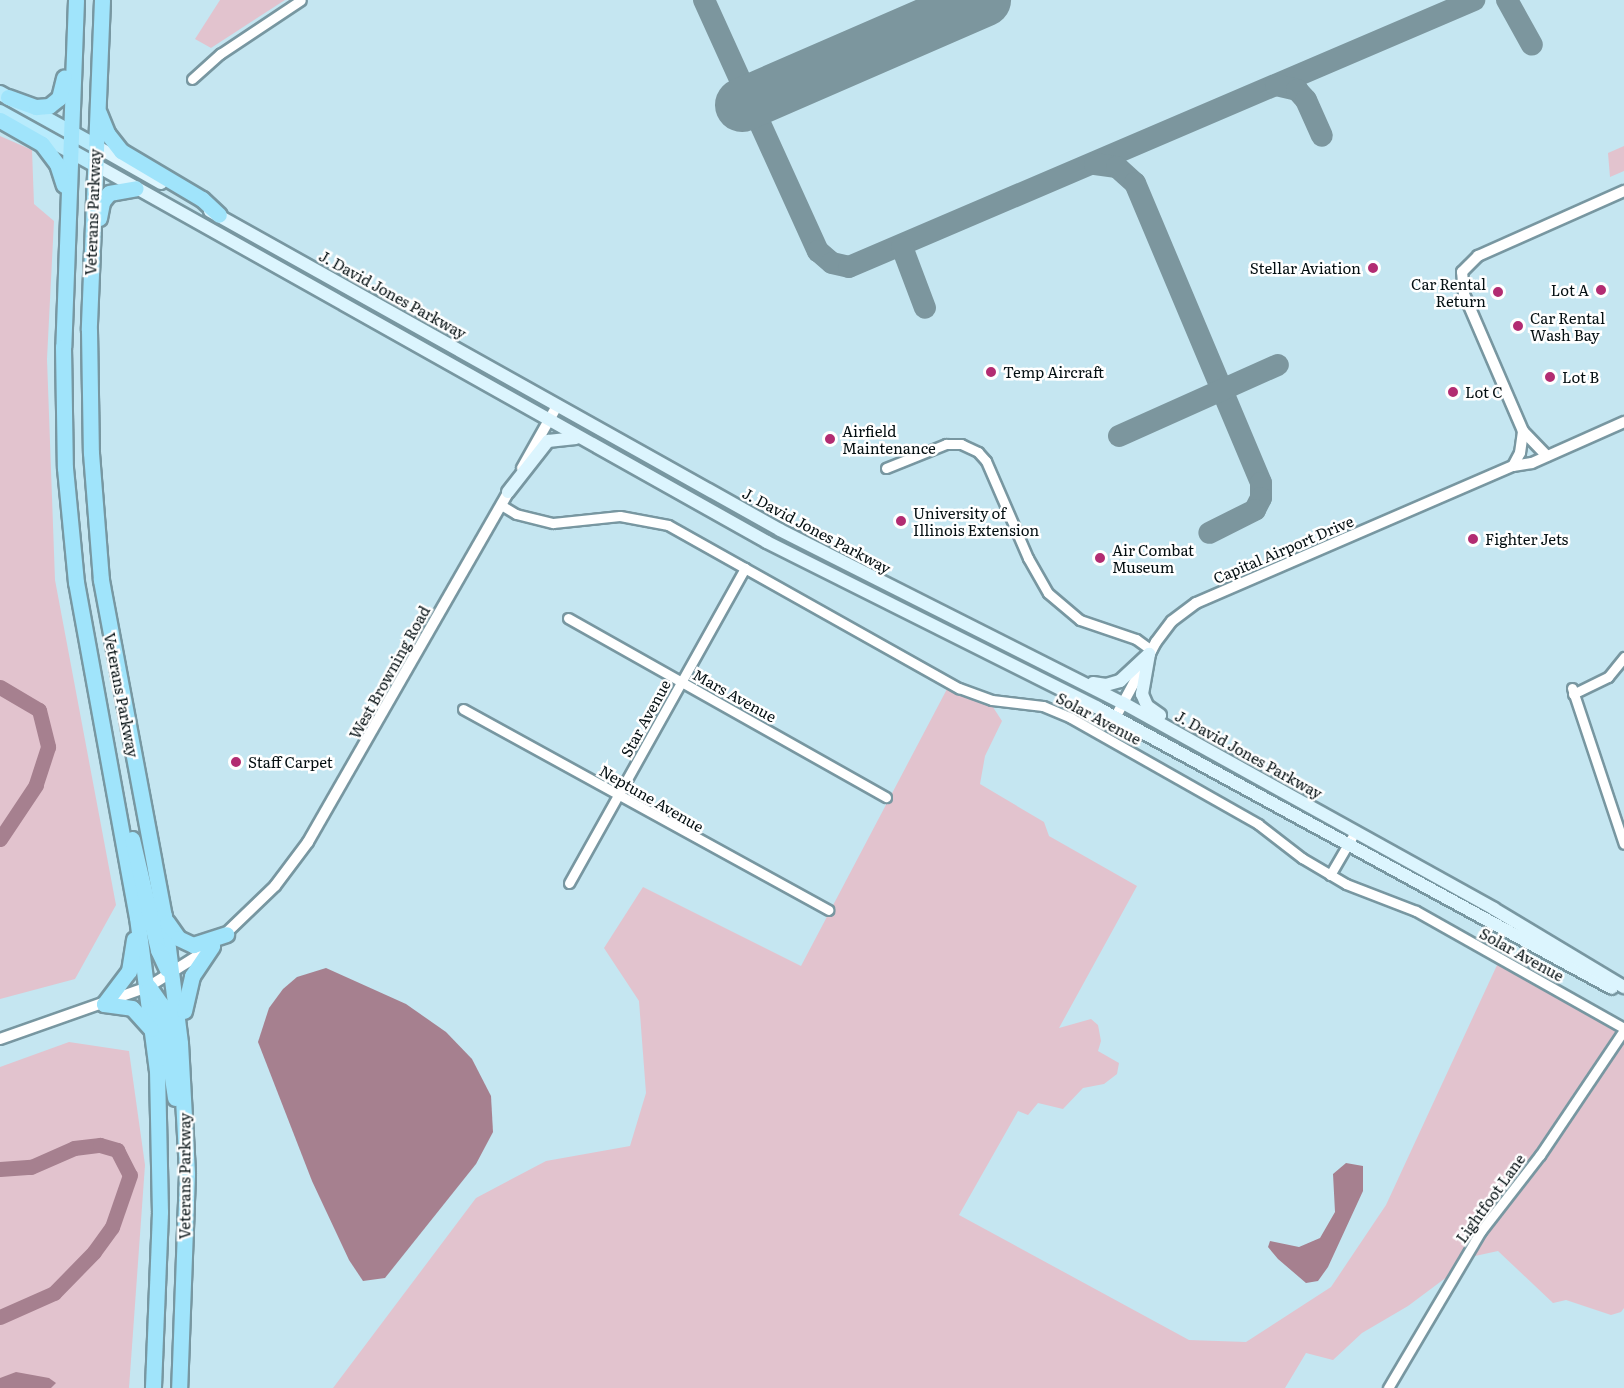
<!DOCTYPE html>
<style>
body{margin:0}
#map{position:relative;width:1624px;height:1388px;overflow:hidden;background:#c5e6f1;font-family:Literata,serif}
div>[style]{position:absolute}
.green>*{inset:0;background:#e2c3ce}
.water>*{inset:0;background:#a6808f}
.river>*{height:15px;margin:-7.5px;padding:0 7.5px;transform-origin:7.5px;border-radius:7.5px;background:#a6808f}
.taxiway>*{height:22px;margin:-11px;padding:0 11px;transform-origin:11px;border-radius:11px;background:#7c969e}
.runway>*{height:54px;margin:-27px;padding:0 27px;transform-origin:27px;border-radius:27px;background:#7c969e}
.roads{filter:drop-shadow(2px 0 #7897a1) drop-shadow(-2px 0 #7897a1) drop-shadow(0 2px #7897a1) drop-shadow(0 -2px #7897a1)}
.minor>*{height:9px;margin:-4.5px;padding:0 4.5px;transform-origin:4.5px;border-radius:4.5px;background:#fff}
.tertiary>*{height:10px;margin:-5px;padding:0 5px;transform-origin:5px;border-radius:5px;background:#fff}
.secondary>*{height:12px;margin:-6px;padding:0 6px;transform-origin:6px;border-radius:6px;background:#dcf5fe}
.primary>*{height:14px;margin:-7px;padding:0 7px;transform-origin:7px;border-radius:7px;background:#b8ebfc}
.trunk>*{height:15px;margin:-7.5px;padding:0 7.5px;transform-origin:7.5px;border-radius:7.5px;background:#a0e4fb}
.dots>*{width:16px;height:16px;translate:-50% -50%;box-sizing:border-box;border:3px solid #fff;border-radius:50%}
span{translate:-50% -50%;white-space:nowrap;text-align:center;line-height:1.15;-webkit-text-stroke:5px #fff;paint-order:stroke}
.street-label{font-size:15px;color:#040f12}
.poi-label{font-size:15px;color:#040f12}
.right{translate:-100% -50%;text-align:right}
.left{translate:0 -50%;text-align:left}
</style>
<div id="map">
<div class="green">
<i style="clip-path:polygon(220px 0,285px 0,211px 48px,195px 39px)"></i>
<i style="clip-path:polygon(0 136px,32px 150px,34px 204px,54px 221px,47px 359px,55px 580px,116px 905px,75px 979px,0 999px)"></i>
<i style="clip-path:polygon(1624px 146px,1624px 171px,1610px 177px,1608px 153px)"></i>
<i style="clip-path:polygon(947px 689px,991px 704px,1002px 721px,985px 756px,980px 784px,1044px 822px,1049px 836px,1137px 886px,1059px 1028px,1091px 1019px,1098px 1025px,1101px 1041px,1098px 1051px,1119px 1063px,1117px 1074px,1104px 1084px,1083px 1088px,1063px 1109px,1038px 1103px,1028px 1115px,1018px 1111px,959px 1215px,1189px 1340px,1246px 1342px,1331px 1287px,1386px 1205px,1498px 963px,1624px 1036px,1624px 1308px,1621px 1312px,1611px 1315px,1566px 1300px,1553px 1303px,1498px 1251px,1475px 1256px,1408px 1306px,1362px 1333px,1333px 1360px,1306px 1353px,1285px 1388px,333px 1388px,476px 1198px,546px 1161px,630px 1146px,646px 1093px,639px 1001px,604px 948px,643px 887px,801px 966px)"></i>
<i style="clip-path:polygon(69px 1042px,129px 1051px,145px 1165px,129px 1388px,0 1388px,0 1067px)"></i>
</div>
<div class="water">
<i style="clip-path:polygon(326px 968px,406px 1004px,446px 1032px,472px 1059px,491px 1096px,493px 1132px,476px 1164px,385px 1278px,363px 1281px,349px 1260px,312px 1181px,258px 1042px,269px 1008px,283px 989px,297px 977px)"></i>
<i style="clip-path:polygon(1346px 1163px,1363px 1166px,1363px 1191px,1328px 1267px,1318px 1281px,1306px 1283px,1278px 1259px,1268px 1247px,1270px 1241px,1299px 1247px,1320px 1238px,1335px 1212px,1333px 1174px)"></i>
<i style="clip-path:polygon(16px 1372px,49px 1378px,56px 1383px,51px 1388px,0 1388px,0 1378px)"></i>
</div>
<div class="river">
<i style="left:0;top:687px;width:45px;rotate:30.5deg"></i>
<i style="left:39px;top:710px;width:38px;rotate:76deg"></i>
<i style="left:48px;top:747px;width:40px;rotate:108deg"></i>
<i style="left:36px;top:785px;width:65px;rotate:123.7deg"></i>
<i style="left:0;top:1169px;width:31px;rotate:-4deg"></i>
<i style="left:31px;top:1167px;width:47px;rotate:-23.8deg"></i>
<i style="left:74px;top:1148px;width:26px;rotate:-7deg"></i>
<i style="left:100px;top:1145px;width:18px;rotate:16deg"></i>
<i style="left:117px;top:1150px;width:28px;rotate:63deg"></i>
<i style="left:130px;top:1175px;width:55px;rotate:109.1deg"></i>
<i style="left:112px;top:1227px;width:31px;rotate:126deg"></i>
<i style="left:94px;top:1252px;width:57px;rotate:134.3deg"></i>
<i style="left:54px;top:1293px;width:59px;rotate:156deg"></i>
</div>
<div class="taxiway">
<i style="left:704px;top:0;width:276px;rotate:65.6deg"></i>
<i style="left:818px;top:251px;width:18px;rotate:41deg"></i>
<i style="left:832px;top:263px;width:17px;rotate:13deg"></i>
<i style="left:849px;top:267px;width:680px;rotate:-23.13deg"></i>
<i style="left:1507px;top:0;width:51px;rotate:60.9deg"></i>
<i style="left:1276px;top:85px;width:22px;rotate:13deg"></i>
<i style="left:1297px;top:90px;width:13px;rotate:48deg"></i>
<i style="left:1306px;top:100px;width:39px;rotate:66deg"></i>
<i style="left:1095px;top:164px;width:22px;rotate:8deg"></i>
<i style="left:1117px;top:167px;width:24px;rotate:42deg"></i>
<i style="left:1135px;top:183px;width:325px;rotate:67.2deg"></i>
<i style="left:1261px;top:483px;width:15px;rotate:90deg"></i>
<i style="left:1261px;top:498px;width:13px;rotate:117deg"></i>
<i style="left:1255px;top:510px;width:51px;rotate:153.4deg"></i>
<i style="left:902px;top:247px;width:65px;rotate:69.3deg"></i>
<i style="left:1119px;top:436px;width:174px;rotate:-24.1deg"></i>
</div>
<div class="runway">
<i style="left:742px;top:105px;width:264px;rotate:-23.5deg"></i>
</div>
<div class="roads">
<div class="minor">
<i style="left:192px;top:79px;width:38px;rotate:-42deg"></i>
<i style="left:220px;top:54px;width:97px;rotate:-33.7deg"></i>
<i style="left:886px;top:468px;width:65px;rotate:-21.8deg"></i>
<i style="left:946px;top:444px;width:15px"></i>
<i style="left:961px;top:444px;width:19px;rotate:25deg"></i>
<i style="left:978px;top:452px;width:12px;rotate:48deg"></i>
<i style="left:986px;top:461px;width:106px;rotate:66.6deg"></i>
<i style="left:1028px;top:558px;width:40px;rotate:60.3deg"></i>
<i style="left:1048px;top:593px;width:42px;rotate:40.2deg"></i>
<i style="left:1080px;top:620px;width:59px;rotate:18.7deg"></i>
<i style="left:1136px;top:639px;width:19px;rotate:36deg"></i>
<i style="left:501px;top:505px;width:17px;rotate:31deg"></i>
<i style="left:516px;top:514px;width:38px;rotate:14deg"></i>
<i style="left:553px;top:523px;width:67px;rotate:-6deg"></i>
<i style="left:620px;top:516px;width:49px;rotate:10.6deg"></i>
<i style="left:668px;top:525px;width:334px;rotate:29.3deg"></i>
<i style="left:959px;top:688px;width:35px;rotate:20deg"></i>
<i style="left:992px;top:700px;width:51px;rotate:6.7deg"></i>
<i style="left:1043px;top:706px;width:30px;rotate:23deg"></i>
<i style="left:1071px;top:718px;width:215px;rotate:29.5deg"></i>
<i style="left:1258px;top:824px;width:56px;rotate:37.7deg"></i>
<i style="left:1302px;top:858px;width:51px;rotate:30.6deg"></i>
<i style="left:1346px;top:884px;width:75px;rotate:21.1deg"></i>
<i style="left:1416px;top:911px;width:239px;rotate:29.4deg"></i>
<i style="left:568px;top:618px;width:365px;rotate:29.4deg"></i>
<i style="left:1572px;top:688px;width:164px;rotate:71.6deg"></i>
<i style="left:1573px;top:694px;width:39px;rotate:-26deg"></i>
<i style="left:1608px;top:677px;width:26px;rotate:-51deg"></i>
<i style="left:463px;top:709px;width:417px;rotate:28.8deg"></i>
<i style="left:1330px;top:875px;width:50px;rotate:-59.8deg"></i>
<i style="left:569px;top:883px;width:361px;rotate:-60.8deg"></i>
<i style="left:1388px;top:1388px;width:182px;rotate:-59.4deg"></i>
<i style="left:1481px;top:1231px;width:96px;rotate:-52.2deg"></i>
<i style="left:1540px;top:1155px;width:151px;rotate:-56.1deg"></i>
</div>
<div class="tertiary">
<i style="left:1547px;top:456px;width:35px;rotate:-134deg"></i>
<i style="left:1523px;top:431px;width:149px;rotate:-113.3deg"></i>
<i style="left:1464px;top:294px;width:22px;rotate:-95deg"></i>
<i style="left:1462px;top:272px;width:23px;rotate:-45deg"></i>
<i style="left:1478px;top:256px;width:160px;rotate:-24deg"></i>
<i style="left:1513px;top:466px;width:15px;rotate:-62deg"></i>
<i style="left:1520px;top:453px;width:22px;rotate:-82deg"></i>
<i style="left:522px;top:468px;width:71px;rotate:-60.6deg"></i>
<i style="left:1115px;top:718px;width:86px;rotate:-61.7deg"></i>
<i style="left:1156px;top:642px;width:26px;rotate:-53deg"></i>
<i style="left:1172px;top:621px;width:30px;rotate:-37deg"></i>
<i style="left:1196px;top:603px;width:345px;rotate:-23.4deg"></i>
<i style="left:1513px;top:466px;width:19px;rotate:-9deg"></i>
<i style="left:1532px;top:463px;width:101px;rotate:-24deg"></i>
<i style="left:221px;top:938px;width:75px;rotate:-43.9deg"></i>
<i style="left:275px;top:886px;width:55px;rotate:-53.1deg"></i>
<i style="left:308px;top:842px;width:409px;rotate:-60.2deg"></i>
<i style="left:0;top:1039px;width:157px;rotate:-19.4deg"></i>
<i style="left:148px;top:987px;width:70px;rotate:-32.1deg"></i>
</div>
<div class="secondary">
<i style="left:94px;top:145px;width:77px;rotate:29.6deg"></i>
<i style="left:94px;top:164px;width:772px;rotate:29.32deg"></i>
<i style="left:767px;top:542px;width:370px;rotate:26.6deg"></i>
<i style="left:1098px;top:708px;width:585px;rotate:28.58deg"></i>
<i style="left:210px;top:211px;width:653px;rotate:29.23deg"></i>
<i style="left:780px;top:530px;width:384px;rotate:26.8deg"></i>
<i style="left:1123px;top:703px;width:424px;rotate:29deg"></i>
<i style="left:1494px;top:909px;width:152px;rotate:31deg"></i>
<i style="left:508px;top:492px;width:65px;rotate:-51.9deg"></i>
<i style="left:548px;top:441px;width:28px;rotate:-6deg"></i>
<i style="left:1149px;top:654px;width:41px;rotate:99.9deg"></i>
<i style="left:1142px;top:694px;width:13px;rotate:67deg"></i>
<i style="left:1147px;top:706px;width:16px;rotate:35deg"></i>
<i style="left:1093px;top:683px;width:13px;rotate:9deg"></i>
<i style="left:1106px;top:685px;width:15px;rotate:-16deg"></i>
<i style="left:1120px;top:681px;width:40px;rotate:-43deg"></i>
</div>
<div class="primary">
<i style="left:0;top:93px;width:107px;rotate:29deg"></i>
<i style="left:0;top:112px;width:107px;rotate:29deg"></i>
</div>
<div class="trunk">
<i style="left:76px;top:0;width:347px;rotate:92.1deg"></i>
<i style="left:63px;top:347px;width:121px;rotate:89.1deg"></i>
<i style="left:65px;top:468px;width:115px;rotate:84.5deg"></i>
<i style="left:76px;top:582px;width:341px;rotate:79.7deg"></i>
<i style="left:137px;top:917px;width:154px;rotate:82.6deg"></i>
<i style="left:157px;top:1070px;width:142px;rotate:88.8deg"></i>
<i style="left:160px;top:1212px;width:176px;rotate:92.3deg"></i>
<i style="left:102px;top:0;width:330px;rotate:92.3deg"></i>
<i style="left:89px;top:330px;width:123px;rotate:89.1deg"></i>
<i style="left:91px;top:453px;width:127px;rotate:85.5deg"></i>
<i style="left:101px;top:580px;width:342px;rotate:79.4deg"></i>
<i style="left:164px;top:916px;width:128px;rotate:82.8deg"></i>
<i style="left:180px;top:1043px;width:131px;rotate:86.9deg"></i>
<i style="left:187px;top:1174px;width:214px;rotate:92.1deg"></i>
<i style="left:8px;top:97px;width:30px;rotate:20deg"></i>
<i style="left:36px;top:107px;width:13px;rotate:-4deg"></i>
<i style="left:49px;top:106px;width:13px;rotate:-39deg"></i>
<i style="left:59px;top:98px;width:21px;rotate:-76deg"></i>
<i style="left:99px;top:113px;width:22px;rotate:68deg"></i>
<i style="left:107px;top:133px;width:23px;rotate:52deg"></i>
<i style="left:121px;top:151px;width:94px;rotate:30.7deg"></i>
<i style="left:202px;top:199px;width:23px;rotate:43deg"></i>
<i style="left:0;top:120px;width:48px;rotate:29.7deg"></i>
<i style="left:42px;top:144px;width:25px;rotate:53deg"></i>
<i style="left:57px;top:164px;width:22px;rotate:72deg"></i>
<i style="left:99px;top:218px;width:16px;rotate:-79deg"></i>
<i style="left:102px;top:202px;width:11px;rotate:-52deg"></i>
<i style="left:109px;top:193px;width:27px;rotate:-10deg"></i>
<i style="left:132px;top:839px;width:114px;rotate:76.8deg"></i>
<i style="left:158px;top:950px;width:21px;rotate:65deg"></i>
<i style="left:167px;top:922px;width:19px;rotate:55deg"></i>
<i style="left:178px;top:938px;width:17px;rotate:25deg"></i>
<i style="left:193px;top:945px;width:35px;rotate:-18deg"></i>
<i style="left:149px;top:987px;width:21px;rotate:55deg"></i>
<i style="left:161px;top:1004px;width:95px;rotate:81.5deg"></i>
<i style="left:104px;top:1004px;width:41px;rotate:-52.9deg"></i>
<i style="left:129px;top:971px;width:32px;rotate:-81deg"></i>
<i style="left:104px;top:1004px;width:28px;rotate:8deg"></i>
<i style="left:132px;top:1008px;width:28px;rotate:48deg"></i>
<i style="left:184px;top:1011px;width:36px;rotate:-77deg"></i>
<i style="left:192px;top:976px;width:36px;rotate:-56deg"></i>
</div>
</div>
<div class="dots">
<i style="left:1373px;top:268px;background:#b22c72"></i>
<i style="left:1601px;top:290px;background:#b22c72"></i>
<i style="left:1498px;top:292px;background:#b22c72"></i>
<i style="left:1518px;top:326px;background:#b22c72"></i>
<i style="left:991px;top:372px;background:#b22c72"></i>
<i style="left:1550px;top:377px;background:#b22c72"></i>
<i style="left:1453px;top:392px;background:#b22c72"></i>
<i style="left:830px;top:439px;background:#b22c72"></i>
<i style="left:901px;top:521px;background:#b22c72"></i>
<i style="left:1473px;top:539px;background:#b22c72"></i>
<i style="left:1100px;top:558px;background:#b22c72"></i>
<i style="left:236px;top:762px;background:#b22c72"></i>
</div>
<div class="street-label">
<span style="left:92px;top:212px;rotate:-88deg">Veterans Parkway</span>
<span style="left:393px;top:294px;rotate:29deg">J. David Jones Parkway</span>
<span style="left:817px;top:530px;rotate:28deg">J. David Jones Parkway</span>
<span style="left:1283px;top:549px;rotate:-23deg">Capital Airport Drive</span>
<span style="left:389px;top:672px;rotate:-61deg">West Browning Road</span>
<span style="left:122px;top:695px;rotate:79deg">Veterans Parkway</span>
<span style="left:735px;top:695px;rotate:29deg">Mars Avenue</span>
<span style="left:645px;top:718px;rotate:-61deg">Star Avenue</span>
<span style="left:1099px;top:718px;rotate:28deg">Solar Avenue</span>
<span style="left:1249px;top:754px;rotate:29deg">J. David Jones Parkway</span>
<span style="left:652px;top:798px;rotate:30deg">Neptune Avenue</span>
<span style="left:1522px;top:954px;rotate:29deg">Solar Avenue</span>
<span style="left:184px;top:1176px;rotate:-90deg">Veterans Parkway</span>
<span style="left:1490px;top:1198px;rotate:-54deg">Lightfoot Lane</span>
</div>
<div class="poi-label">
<span class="right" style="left:1361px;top:268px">Stellar Aviation</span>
<span class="right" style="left:1486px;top:292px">Car Rental<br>Return</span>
<span class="right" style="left:1589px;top:290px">Lot A</span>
<span class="left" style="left:1530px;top:326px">Car Rental<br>Wash Bay</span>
<span class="left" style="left:1003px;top:372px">Temp Aircraft</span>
<span class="left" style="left:1562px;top:377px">Lot B</span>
<span class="left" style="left:1465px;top:392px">Lot C</span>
<span class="left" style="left:842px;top:439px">Airfield<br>Maintenance</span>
<span class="left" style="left:913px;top:521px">University of<br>Illinois Extension</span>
<span class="left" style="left:1485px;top:539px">Fighter Jets</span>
<span class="left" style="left:1112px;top:558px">Air Combat<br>Museum</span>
<span class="left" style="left:248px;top:762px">Staff Carpet</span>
</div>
</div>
